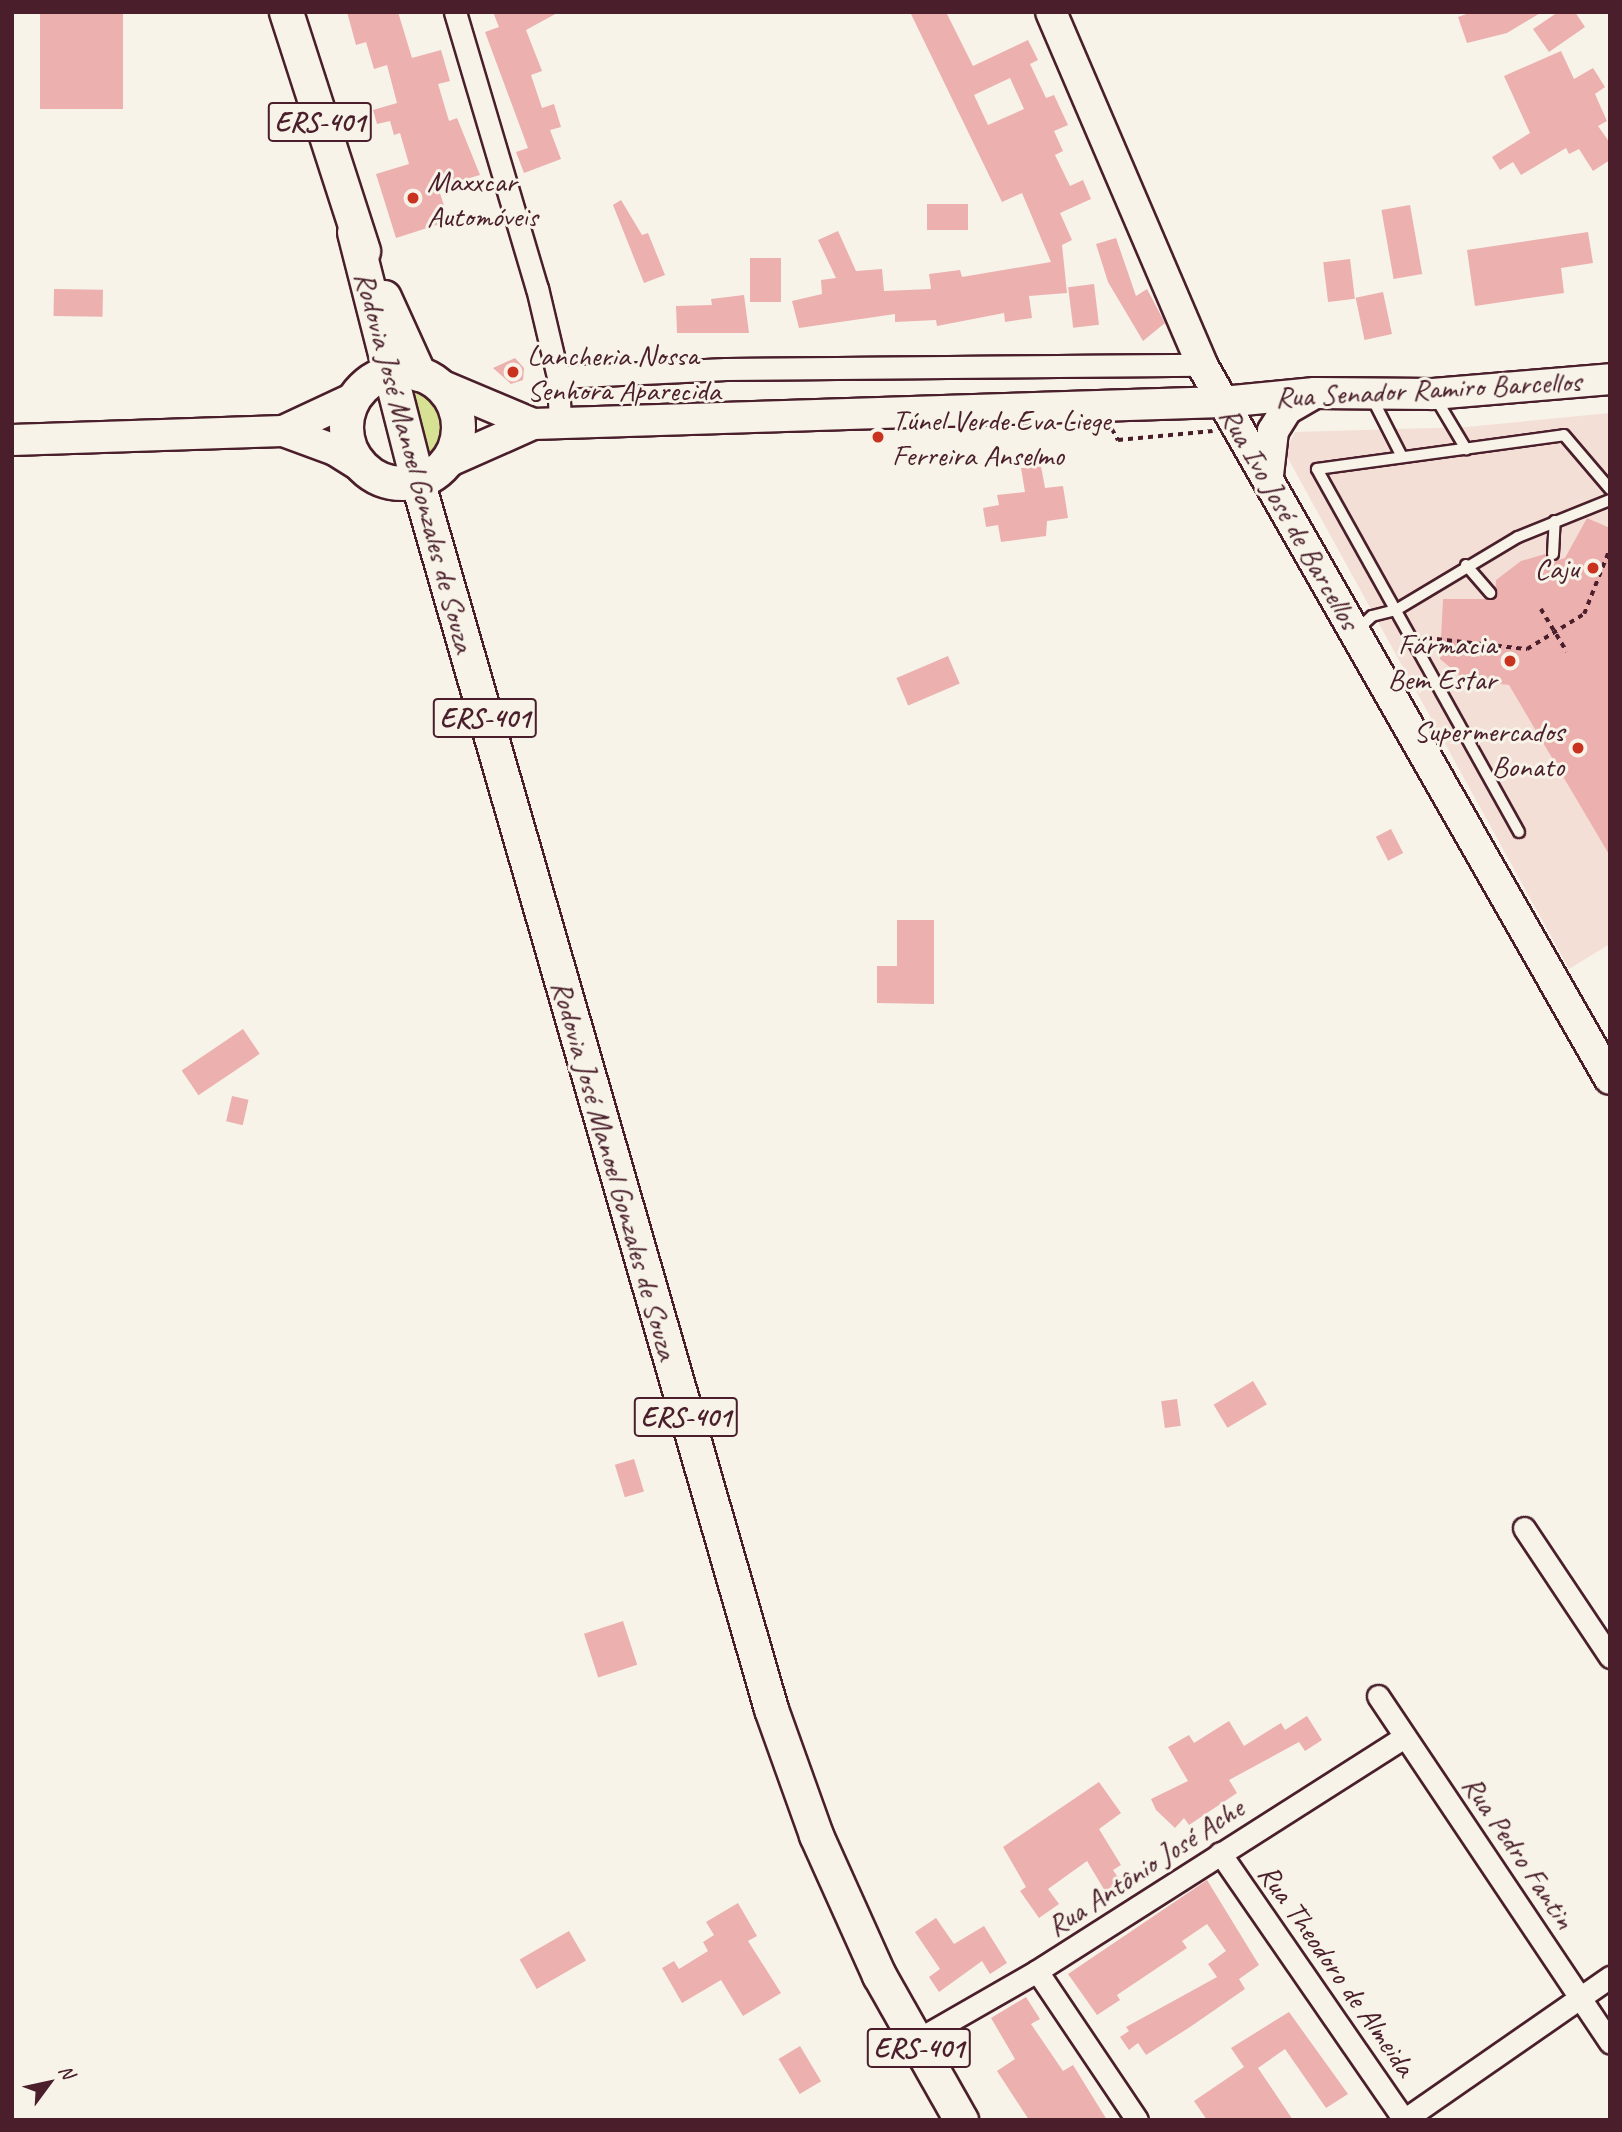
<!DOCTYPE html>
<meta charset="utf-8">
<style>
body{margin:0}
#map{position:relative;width:1622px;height:2132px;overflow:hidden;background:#f7f3e8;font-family:Caveat,sans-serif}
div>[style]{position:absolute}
.built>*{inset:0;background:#f4dfd7}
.green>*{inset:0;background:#d6e194}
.building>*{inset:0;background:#ecb0af;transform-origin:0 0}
.path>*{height:3.5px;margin-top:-1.75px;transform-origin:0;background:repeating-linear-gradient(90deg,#4a1f2b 0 5px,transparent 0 10px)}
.roads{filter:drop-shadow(2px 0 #4a1f2b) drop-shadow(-2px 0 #4a1f2b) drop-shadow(0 2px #4a1f2b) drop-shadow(0 -2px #4a1f2b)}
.lane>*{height:10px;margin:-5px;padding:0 5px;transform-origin:5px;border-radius:5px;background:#f7f3e8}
.street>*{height:21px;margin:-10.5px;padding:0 10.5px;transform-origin:10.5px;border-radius:10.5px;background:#f7f3e8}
.secondary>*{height:30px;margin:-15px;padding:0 15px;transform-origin:15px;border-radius:15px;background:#f7f3e8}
.primary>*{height:33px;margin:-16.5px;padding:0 16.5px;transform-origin:16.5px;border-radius:16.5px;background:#f7f3e8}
.primary>.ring{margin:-16.5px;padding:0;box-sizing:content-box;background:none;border:33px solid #f7f3e8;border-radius:50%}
.dots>*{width:19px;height:19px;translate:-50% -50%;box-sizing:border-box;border:4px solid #f7f3e8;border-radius:50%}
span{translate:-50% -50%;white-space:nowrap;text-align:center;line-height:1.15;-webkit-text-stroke:6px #f7f3e8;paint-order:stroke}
.shield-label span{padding:2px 5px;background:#f7f3e8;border:2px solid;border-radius:5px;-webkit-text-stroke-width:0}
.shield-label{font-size:28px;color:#4a1f2b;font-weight:700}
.poi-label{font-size:30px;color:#4a1f2b}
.left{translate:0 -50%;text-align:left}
.right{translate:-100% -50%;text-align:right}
.street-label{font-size:30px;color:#4a1f2b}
.frame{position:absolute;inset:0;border:14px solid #4a1f2b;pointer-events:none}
.north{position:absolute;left:14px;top:2048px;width:70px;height:70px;-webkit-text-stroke:5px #f7f3e8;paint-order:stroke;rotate:57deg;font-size:19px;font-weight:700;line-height:28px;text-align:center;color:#4a1f2b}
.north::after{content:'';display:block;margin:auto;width:24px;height:32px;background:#4a1f2b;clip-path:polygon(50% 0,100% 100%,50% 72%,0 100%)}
</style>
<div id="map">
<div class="built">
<i style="clip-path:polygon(1610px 413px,1610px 944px,1569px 969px,1285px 453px,1295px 432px,1466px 427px)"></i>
</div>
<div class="green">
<i style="clip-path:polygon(410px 385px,436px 399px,445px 415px,444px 442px,431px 461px)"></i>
</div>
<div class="building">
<i style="left:40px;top:12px;width:83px;height:97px"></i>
<i style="clip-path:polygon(347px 12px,398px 12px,412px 58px,441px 50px,450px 81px,438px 84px,449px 121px,457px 118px,480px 175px,438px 187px,449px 221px,396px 238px,376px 174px,409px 164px,400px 133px,394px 135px,390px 121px,377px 124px,373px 110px,397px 103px,387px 65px,374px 69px,366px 42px,356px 45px)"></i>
<i style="clip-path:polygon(493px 12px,559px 12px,526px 30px,542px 71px,531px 75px,542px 108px,554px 104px,561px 127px,550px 130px,561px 159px,524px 173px,516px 152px,528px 148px,485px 32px,499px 27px)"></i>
<i style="clip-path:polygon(evenodd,910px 12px,946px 12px,973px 66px,1028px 40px,1038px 60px,1030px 64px,1046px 98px,1054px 95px,1068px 125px,1054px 131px,1063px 151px,1055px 155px,1070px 186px,1083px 180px,1091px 199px,1060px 213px,1072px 240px,1062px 245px,1067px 293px,1029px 296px,1032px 318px,1005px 322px,1004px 313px,937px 326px,936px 320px,895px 322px,895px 314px,799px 328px,792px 301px,822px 294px,821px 280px,836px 278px,818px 240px,838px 231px,856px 271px,882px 269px,884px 291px,931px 289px,929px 274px,960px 270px,962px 277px,1051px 262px,1022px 193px,1002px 202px,910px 12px,1010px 78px,1024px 109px,988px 125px,974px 95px,1010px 78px)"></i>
<i style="clip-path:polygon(1472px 12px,1542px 12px,1507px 33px,1467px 43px,1458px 17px)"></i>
<i style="clip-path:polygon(1558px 12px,1575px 12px,1585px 27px,1549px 52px,1533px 29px)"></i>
<i style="clip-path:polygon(1561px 51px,1574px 79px,1593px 68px,1605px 87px,1595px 94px,1607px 121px,1598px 126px,1610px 143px,1610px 160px,1593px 171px,1579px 149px,1569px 154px,1566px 148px,1521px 175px,1513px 162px,1500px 170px,1492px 157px,1530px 133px,1504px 76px)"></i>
<i style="clip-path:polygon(621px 200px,642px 235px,648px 233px,665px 275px,644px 283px,613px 205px)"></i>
<i style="left:927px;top:204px;width:41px;height:26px"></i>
<i style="left:1410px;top:205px;width:70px;height:29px;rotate:80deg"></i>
<i style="clip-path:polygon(1588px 232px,1593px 263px,1561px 268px,1564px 293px,1475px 306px,1467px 250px)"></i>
<i style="clip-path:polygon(1116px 238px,1136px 296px,1147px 289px,1165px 323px,1143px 341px,1108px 282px,1096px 244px)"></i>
<i style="left:750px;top:258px;width:31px;height:44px"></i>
<i style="left:1350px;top:259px;width:40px;height:27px;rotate:83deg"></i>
<i style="left:1094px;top:284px;width:41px;height:26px;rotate:83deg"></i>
<i style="left:54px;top:289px;width:49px;height:27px;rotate:1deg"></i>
<i style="left:1383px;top:292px;width:43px;height:28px;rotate:78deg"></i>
<i style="clip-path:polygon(744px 295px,749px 333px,677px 333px,676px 306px,712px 305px,711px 299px)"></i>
<i style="clip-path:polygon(515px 358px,524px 368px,523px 380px,511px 384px,493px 368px)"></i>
<i style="clip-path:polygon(1041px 466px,1045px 488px,1063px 486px,1068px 518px,1047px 521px,1046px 536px,1001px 542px,998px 525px,986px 527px,983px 508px,999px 505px,997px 495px,1025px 492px,1021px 468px)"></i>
<i style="clip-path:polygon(1587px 518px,1610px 528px,1610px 856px,1509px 685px,1465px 680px,1440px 659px,1443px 599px,1495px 599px,1496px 580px,1521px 561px,1545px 554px,1552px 562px,1565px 558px)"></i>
<i style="left:948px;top:656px;width:30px;height:56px;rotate:67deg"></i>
<i style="left:1391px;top:829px;width:27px;height:17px;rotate:63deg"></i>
<i style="clip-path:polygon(897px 920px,934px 920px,934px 1004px,877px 1003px,877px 966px,897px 966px)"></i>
<i style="left:243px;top:1029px;width:30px;height:74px;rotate:56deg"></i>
<i style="left:232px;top:1096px;width:17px;height:26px;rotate:13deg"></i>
<i style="left:1253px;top:1381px;width:27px;height:46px;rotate:59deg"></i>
<i style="left:1177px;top:1399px;width:27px;height:16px;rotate:82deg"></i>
<i style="left:634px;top:1459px;width:34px;height:20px;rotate:73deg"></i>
<i style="left:623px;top:1621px;width:46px;height:41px;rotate:72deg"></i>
<i style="clip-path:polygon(1307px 1716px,1322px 1740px,1305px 1751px,1299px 1742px,1229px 1780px,1237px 1793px,1189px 1825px,1184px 1818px,1175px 1828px,1156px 1810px,1151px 1799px,1188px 1781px,1168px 1747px,1189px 1735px,1194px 1743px,1229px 1721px,1244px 1746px,1281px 1723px,1285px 1730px)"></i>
<i style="clip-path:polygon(1099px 1782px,1121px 1813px,1099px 1829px,1121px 1865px,1113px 1870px,1121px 1882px,1105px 1891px,1087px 1861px,1048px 1889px,1059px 1904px,1039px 1918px,1020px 1891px,1026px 1887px,1003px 1847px)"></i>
<i style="clip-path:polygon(1207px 1880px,1259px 1965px,1239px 1979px,1245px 1989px,1190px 2027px,1146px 2055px,1138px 2043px,1129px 2050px,1120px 2037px,1129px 2031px,1126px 2027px,1217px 1977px,1208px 1964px,1226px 1951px,1207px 1924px,1182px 1941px,1187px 1948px,1117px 1995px,1120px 2000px,1097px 2015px,1068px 1974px)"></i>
<i style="clip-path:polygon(738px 1903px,757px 1936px,748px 1941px,781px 1993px,743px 2016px,721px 1980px,682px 2003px,662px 1968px,674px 1961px,679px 1969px,708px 1951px,703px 1942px,714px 1935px,706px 1922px)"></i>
<i style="clip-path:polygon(936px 1918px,954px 1944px,984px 1926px,1007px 1963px,990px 1974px,982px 1961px,939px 1992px,929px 1977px,940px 1969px,915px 1932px)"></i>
<i style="left:569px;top:1931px;width:34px;height:57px;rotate:60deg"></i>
<i style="clip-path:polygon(1026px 1997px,1040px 2019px,1031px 2024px,1063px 2071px,1073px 2065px,1107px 2120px,1029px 2120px,997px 2071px,1015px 2059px,991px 2018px)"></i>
<i style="clip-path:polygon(1289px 2012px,1348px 2094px,1326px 2108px,1285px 2049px,1258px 2068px,1293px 2120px,1207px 2120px,1194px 2101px,1244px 2067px,1231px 2048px)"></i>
<i style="left:800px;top:2046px;width:41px;height:25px;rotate:59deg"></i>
</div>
<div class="path">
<i style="left:1112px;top:429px;width:13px;rotate:61deg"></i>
<i style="left:1118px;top:440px;width:95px;rotate:-5.4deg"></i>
<i style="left:1541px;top:609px;width:50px;rotate:58.8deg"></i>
<i style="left:1427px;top:638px;width:101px;rotate:6.3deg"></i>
<i style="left:1527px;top:649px;width:67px;rotate:-31.6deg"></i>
<i style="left:1584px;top:614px;width:71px;rotate:-68.5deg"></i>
</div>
<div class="roads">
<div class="lane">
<i style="left:1435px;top:397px;width:61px;rotate:59.2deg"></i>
<i style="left:1372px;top:398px;width:66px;rotate:63deg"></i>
<i style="left:1553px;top:554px;width:33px;rotate:-87deg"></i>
<i style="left:1466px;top:565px;width:37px;rotate:49deg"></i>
<i style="left:1356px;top:631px;width:22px;rotate:-43deg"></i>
<i style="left:1372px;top:616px;width:25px;rotate:-14deg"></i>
<i style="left:1396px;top:610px;width:142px;rotate:-30.9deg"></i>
<i style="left:1518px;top:537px;width:99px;rotate:-21.9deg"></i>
<i style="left:1519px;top:832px;width:415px;rotate:-119.1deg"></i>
<i style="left:1317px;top:469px;width:249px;rotate:-7.8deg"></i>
<i style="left:1564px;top:435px;width:71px;rotate:49.6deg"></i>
</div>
<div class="street">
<i style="left:455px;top:12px;width:288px;rotate:73.5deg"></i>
<i style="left:537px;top:288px;width:91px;rotate:76.7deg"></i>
<i style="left:558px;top:377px;width:46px;rotate:87.5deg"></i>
<i style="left:558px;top:377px;width:168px;rotate:-2.7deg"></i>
<i style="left:726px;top:369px;width:476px;rotate:-0.5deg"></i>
<i style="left:1524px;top:1528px;width:155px;rotate:56.3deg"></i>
<i style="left:1378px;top:1696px;width:417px;rotate:56.2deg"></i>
<i style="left:1220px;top:1853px;width:324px;rotate:55.4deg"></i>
<i style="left:1037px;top:1971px;width:179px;rotate:56.1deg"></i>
<i style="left:915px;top:2041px;width:141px;rotate:-29.8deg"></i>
<i style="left:1037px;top:1971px;width:435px;rotate:-32.5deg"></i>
<i style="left:1404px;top:2120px;width:251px;rotate:-34.8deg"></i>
</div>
<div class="secondary">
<i style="left:1051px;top:12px;width:384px;rotate:66.8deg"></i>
<i style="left:1202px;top:365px;width:822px;rotate:60.26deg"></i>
<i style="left:433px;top:382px;width:108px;rotate:22.8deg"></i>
<i style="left:283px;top:431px;width:55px;rotate:20.1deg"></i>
<i style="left:335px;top:450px;width:41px;rotate:32.2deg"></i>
<i style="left:12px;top:440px;width:271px;rotate:-1.9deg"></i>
<i style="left:283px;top:431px;width:78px;rotate:-24.9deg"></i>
<i style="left:445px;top:463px;width:96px;rotate:-23.9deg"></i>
<i style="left:533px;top:424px;width:690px;rotate:-1.83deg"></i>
<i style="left:1223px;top:402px;width:92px;rotate:-5.6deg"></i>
<i style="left:1315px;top:393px;width:118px;rotate:0.5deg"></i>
<i style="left:1433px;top:394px;width:178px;rotate:-4.8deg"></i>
<i style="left:1268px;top:475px;width:44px;rotate:-83.5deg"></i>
<i style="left:1273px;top:431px;width:26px;rotate:-58deg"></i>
<i style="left:1287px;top:409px;width:30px;rotate:-30deg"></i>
</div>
<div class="primary">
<i style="left:286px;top:12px;width:251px;rotate:72.1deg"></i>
<i style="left:354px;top:232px;width:256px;rotate:75.7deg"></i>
<i style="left:417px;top:480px;width:1279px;rotate:73.93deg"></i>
<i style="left:771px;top:1709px;width:134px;rotate:70.3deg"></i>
<i style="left:816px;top:1835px;width:154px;rotate:65.8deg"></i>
<i style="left:879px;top:1975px;width:167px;rotate:60.5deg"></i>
<i style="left:384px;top:297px;width:85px;rotate:65.6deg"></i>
<i class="ring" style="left:346px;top:371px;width:79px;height:79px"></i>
</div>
</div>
<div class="dots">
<i style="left:413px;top:198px;background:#c8321e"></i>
<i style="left:513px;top:372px;background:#c8321e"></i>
<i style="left:878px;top:437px;background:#c8321e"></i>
<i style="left:1593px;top:568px;background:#c8321e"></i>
<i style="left:1510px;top:661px;background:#c8321e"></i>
<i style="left:1578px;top:748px;background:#c8321e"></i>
</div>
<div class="shield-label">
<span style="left:320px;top:122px">ERS-401</span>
<span style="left:485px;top:718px">ERS-401</span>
<span style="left:686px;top:1417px">ERS-401</span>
<span style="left:919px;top:2048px">ERS-401</span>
</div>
<div class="poi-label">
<span class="left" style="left:427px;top:198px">Maxxcar<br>Automóveis</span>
<span class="left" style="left:527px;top:372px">Lancheria Nossa<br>Senhora Aparecida</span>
<span class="left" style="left:892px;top:437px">Túnel Verde Eva Liege<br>Ferreira Anselmo</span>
<span class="right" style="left:1579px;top:568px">Caju</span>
<span class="right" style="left:1496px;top:661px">Fármacia<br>Bem Estar</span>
<span class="right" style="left:1564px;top:748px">Supermercados<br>Bonato</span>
</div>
<div class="street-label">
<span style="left:1428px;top:389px;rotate:-3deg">Rua Senador Ramiro Barcellos</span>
<span style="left:415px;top:462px;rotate:75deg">Rodovia José Manoel Gonzales de Souza</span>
<span style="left:1290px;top:518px;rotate:60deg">Rua Ivo José de Barcellos</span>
<span style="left:615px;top:1170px;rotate:74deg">Rodovia José Manoel Gonzales de Souza</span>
<span style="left:1519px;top:1852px;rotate:56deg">Rua Pedro Fantin</span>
<span style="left:1145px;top:1867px;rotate:-33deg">Rua Antônio José Ache</span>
<span style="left:1337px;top:1970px;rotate:55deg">Rua Theodoro de Almeida</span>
</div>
<div class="frame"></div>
<div class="north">N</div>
</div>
